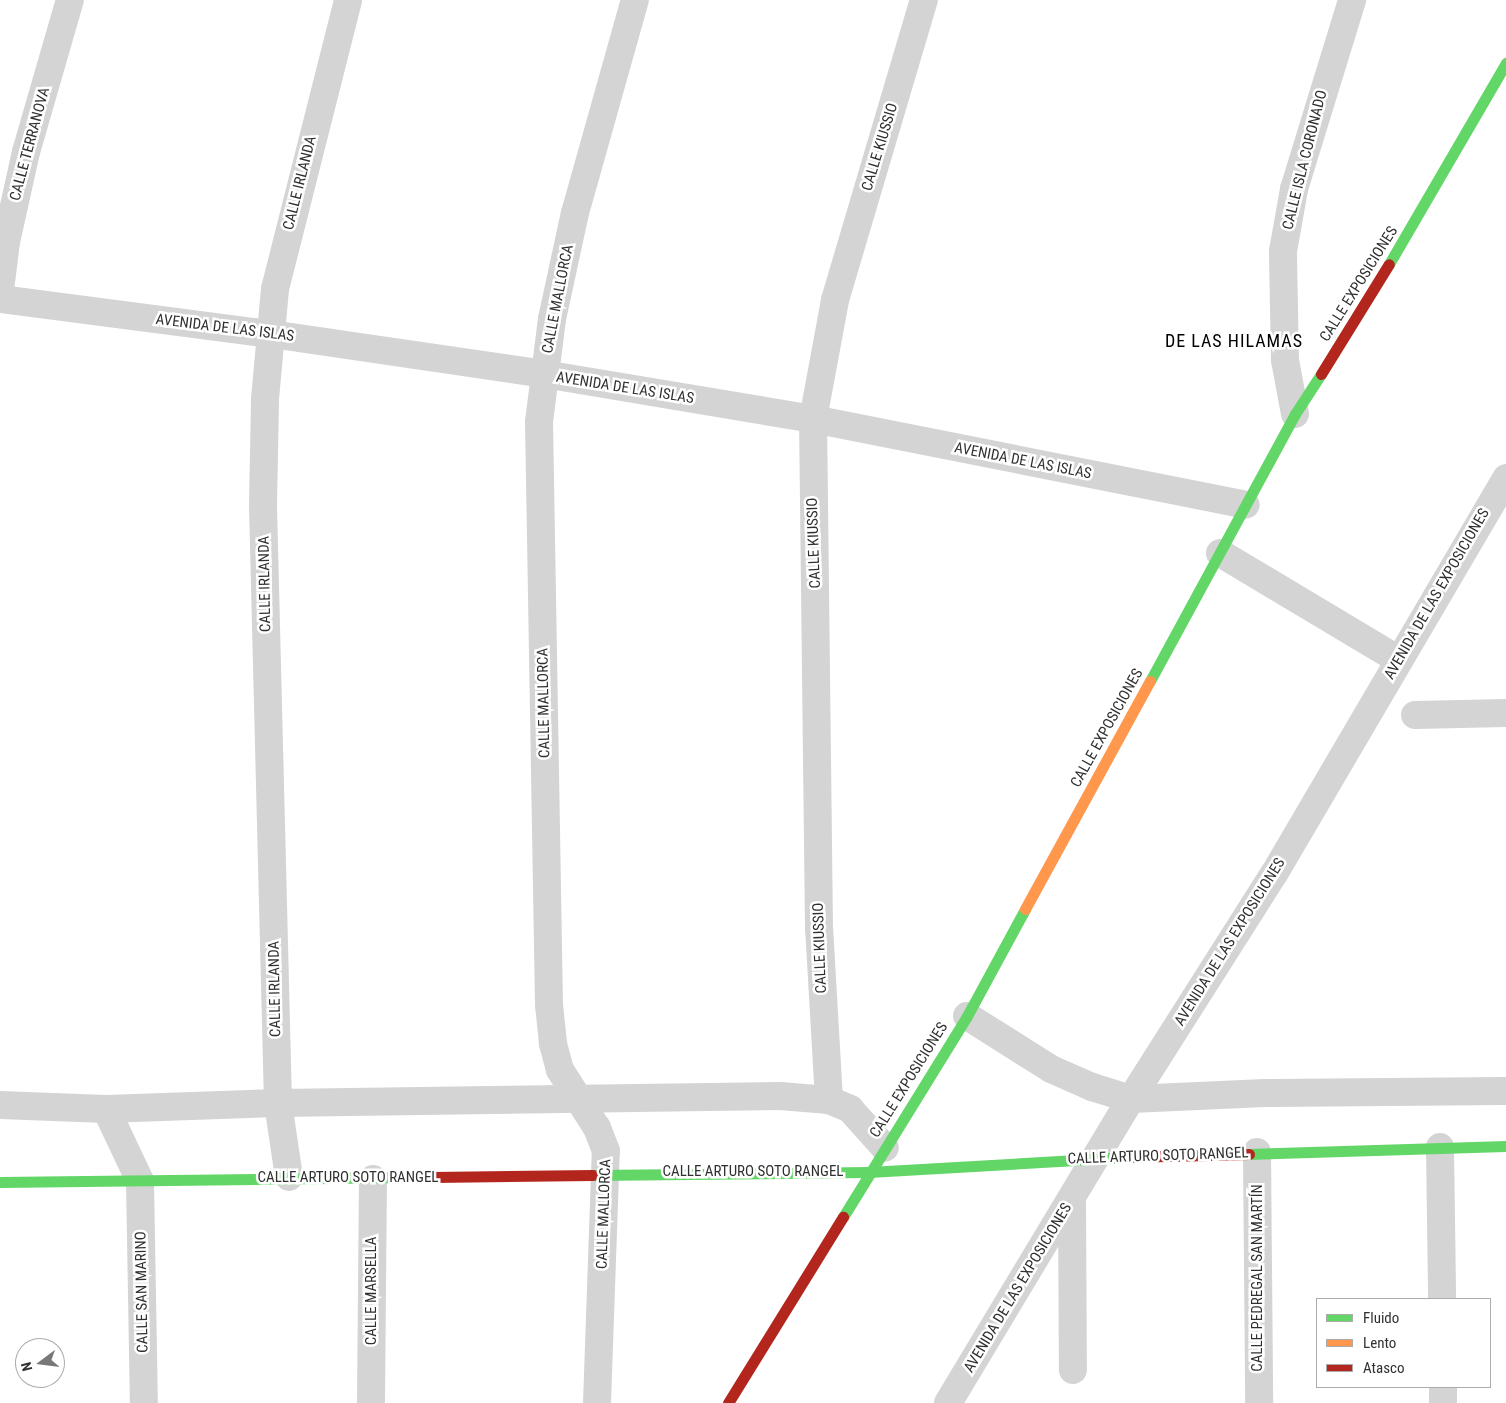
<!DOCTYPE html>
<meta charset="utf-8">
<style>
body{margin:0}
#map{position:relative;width:1506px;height:1403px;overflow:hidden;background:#fff;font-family:"Roboto Condensed",sans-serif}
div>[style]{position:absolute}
.street>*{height:28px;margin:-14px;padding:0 14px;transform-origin:14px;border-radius:14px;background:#d4d4d4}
.fast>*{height:11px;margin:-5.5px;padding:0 5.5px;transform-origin:5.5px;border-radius:5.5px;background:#63d668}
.slow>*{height:11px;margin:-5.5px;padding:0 5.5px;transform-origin:5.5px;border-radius:5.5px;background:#ff974d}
.jam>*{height:11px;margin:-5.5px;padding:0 5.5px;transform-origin:5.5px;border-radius:5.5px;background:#b3261e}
span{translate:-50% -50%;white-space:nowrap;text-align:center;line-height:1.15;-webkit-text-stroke:5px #fff;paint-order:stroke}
.street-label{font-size:15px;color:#303030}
.quarter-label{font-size:18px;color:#000;letter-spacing:1px}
.legend{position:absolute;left:1316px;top:1298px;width:175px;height:90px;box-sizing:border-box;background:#fff;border:1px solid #acacac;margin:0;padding:6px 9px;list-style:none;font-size:15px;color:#303030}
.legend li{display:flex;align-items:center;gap:10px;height:25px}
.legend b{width:25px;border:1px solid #acacac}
.north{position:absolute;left:15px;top:1338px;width:50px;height:50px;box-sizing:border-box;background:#fff;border:1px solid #acacac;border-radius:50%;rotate:255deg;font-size:14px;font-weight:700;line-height:20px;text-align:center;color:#303030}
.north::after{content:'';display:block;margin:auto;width:18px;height:22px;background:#787878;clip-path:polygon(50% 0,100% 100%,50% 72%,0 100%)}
</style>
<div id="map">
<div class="street">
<i style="left:0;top:290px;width:48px;rotate:-82.9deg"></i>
<i style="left:6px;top:242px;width:92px;rotate:-77.5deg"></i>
<i style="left:26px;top:152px;width:158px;rotate:-73.9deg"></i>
<i style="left:0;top:299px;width:273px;rotate:7.4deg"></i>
<i style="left:271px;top:334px;width:276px;rotate:8.3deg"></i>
<i style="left:544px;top:374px;width:273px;rotate:9.5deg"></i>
<i style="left:813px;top:419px;width:441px;rotate:11.2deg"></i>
<i style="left:1295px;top:414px;width:55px;rotate:-100.5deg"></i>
<i style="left:1285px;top:360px;width:109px;rotate:-91.1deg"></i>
<i style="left:1283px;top:251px;width:63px;rotate:-79.9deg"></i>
<i style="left:1294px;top:189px;width:198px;rotate:-72.9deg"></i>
<i style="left:1220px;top:553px;width:209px;rotate:30.9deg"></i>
<i style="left:1415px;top:715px;width:91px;rotate:-1.3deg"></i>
<i style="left:967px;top:1016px;width:99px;rotate:32.2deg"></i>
<i style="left:1051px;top:1069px;width:45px;rotate:23.7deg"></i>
<i style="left:1092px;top:1087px;width:41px;rotate:17.1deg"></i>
<i style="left:1131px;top:1099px;width:134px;rotate:-2.6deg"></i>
<i style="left:1265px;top:1093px;width:241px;rotate:-0.5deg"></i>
<i style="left:829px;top:1100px;width:171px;rotate:-93.3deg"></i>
<i style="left:819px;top:929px;width:510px;rotate:-90.67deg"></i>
<i style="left:813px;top:419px;width:121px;rotate:-79.5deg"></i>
<i style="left:835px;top:300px;width:313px;rotate:-73.5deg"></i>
<i style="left:0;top:1105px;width:106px;rotate:2.2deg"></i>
<i style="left:106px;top:1109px;width:172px;rotate:-2deg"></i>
<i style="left:278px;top:1103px;width:502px;rotate:-0.8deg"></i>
<i style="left:780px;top:1096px;width:49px;rotate:4.7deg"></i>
<i style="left:829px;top:1100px;width:23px;rotate:23deg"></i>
<i style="left:850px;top:1109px;width:52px;rotate:48.1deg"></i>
<i style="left:106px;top:1109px;width:80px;rotate:64.7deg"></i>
<i style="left:140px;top:1181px;width:222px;rotate:89deg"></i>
<i style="left:1440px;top:1147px;width:152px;rotate:89.2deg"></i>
<i style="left:1257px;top:1152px;width:251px;rotate:89.5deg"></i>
<i style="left:289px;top:1177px;width:75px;rotate:-98.5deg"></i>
<i style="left:278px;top:1103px;width:598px;rotate:-91.44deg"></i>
<i style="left:263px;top:505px;width:106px;rotate:-88.9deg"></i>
<i style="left:265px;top:399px;width:110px;rotate:-84.8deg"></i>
<i style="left:275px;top:289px;width:298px;rotate:-75.8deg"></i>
<i style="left:1072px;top:1199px;width:171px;rotate:89.7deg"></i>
<i style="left:1443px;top:1387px;width:16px;rotate:90deg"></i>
<i style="left:371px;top:1403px;width:224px;rotate:-89.5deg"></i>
<i style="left:597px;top:1403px;width:252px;rotate:-88deg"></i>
<i style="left:606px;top:1151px;width:25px;rotate:-111deg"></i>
<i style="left:597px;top:1128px;width:69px;rotate:-122.5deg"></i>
<i style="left:560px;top:1070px;width:28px;rotate:-105deg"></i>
<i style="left:553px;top:1043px;width:38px;rotate:-96deg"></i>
<i style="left:549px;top:1005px;width:583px;rotate:-90.98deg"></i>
<i style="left:539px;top:422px;width:104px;rotate:-82.8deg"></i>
<i style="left:552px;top:319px;width:108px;rotate:-77.8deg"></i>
<i style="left:575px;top:213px;width:221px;rotate:-74.3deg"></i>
<i style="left:948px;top:1403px;width:355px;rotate:-59deg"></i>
<i style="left:1131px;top:1099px;width:267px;rotate:-57.6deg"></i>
<i style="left:1274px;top:874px;width:459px;rotate:-59.6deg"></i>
</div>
<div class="fast">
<i style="left:1389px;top:264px;width:233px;rotate:-59.8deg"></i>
<i style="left:1150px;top:681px;width:304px;rotate:-61.5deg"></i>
<i style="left:1295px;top:414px;width:48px;rotate:-57deg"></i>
<i style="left:1249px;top:1154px;width:257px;rotate:-1.8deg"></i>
<i style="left:593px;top:1175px;width:276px;rotate:-0.6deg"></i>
<i style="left:869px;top:1172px;width:259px;rotate:-3.3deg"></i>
<i style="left:0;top:1182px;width:432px;rotate:-0.7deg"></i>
<i style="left:843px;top:1217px;width:236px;rotate:-58.3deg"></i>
<i style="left:967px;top:1016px;width:122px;rotate:-61.5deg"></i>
</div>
<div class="slow">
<i style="left:1025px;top:909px;width:260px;rotate:-61.3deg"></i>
</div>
<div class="jam">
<i style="left:1321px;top:374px;width:129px;rotate:-58.3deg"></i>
<i style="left:1128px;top:1157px;width:121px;rotate:-1.4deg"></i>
<i style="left:432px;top:1177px;width:161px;rotate:-0.7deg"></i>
<i style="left:728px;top:1403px;width:219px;rotate:-58.3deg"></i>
</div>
<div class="street-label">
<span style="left:30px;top:144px;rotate:-75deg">CALLE TERRANOVA</span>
<span style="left:880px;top:147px;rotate:-73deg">CALLE KIUSSIO</span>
<span style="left:1305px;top:160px;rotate:-76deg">CALLE ISLA CORONADO</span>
<span style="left:300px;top:183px;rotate:-76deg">CALLE IRLANDA</span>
<span style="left:1359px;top:284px;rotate:-58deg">CALLE EXPOSICIONES</span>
<span style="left:558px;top:299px;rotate:-79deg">CALLE MALLORCA</span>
<span style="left:225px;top:328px;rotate:7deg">AVENIDA DE LAS ISLAS</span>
<span style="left:625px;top:388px;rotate:9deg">AVENIDA DE LAS ISLAS</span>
<span style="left:1023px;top:461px;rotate:11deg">AVENIDA DE LAS ISLAS</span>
<span style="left:814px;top:543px;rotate:-92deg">CALLE KIUSSIO</span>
<span style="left:265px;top:584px;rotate:-91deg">CALLE IRLANDA</span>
<span style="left:1437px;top:594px;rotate:-60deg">AVENIDA DE LAS EXPOSICIONES</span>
<span style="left:544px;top:703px;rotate:-91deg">CALLE MALLORCA</span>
<span style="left:1107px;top:728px;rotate:-61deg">CALLE EXPOSICIONES</span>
<span style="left:1230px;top:942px;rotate:-58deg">AVENIDA DE LAS EXPOSICIONES</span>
<span style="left:820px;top:948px;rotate:-92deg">CALLE KIUSSIO</span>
<span style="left:275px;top:989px;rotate:-91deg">CALLE IRLANDA</span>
<span style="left:909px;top:1080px;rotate:-58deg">CALLE EXPOSICIONES</span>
<span style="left:1158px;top:1156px;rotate:-2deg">CALLE ARTURO SOTO RANGEL</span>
<span style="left:753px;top:1172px">CALLE ARTURO SOTO RANGEL</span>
<span style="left:348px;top:1178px">CALLE ARTURO SOTO RANGEL</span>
<span style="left:604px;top:1214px;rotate:-88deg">CALLE MALLORCA</span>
<span style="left:1258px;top:1278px;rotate:-90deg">CALLE PEDREGAL SAN MARTÍN</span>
<span style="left:1018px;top:1288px;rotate:-59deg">AVENIDA DE LAS EXPOSICIONES</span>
<span style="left:372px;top:1291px;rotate:-90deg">CALLE MARSELLA</span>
<span style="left:142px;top:1292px;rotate:-91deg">CALLE SAN MARINO</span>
</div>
<div class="quarter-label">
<span style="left:1234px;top:341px">DE LAS HILAMAS</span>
</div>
<ul class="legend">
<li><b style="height:6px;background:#63d668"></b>Fluido</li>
<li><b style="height:6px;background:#ff974d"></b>Lento</li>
<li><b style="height:6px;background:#b3261e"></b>Atasco</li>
</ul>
<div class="north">N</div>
</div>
